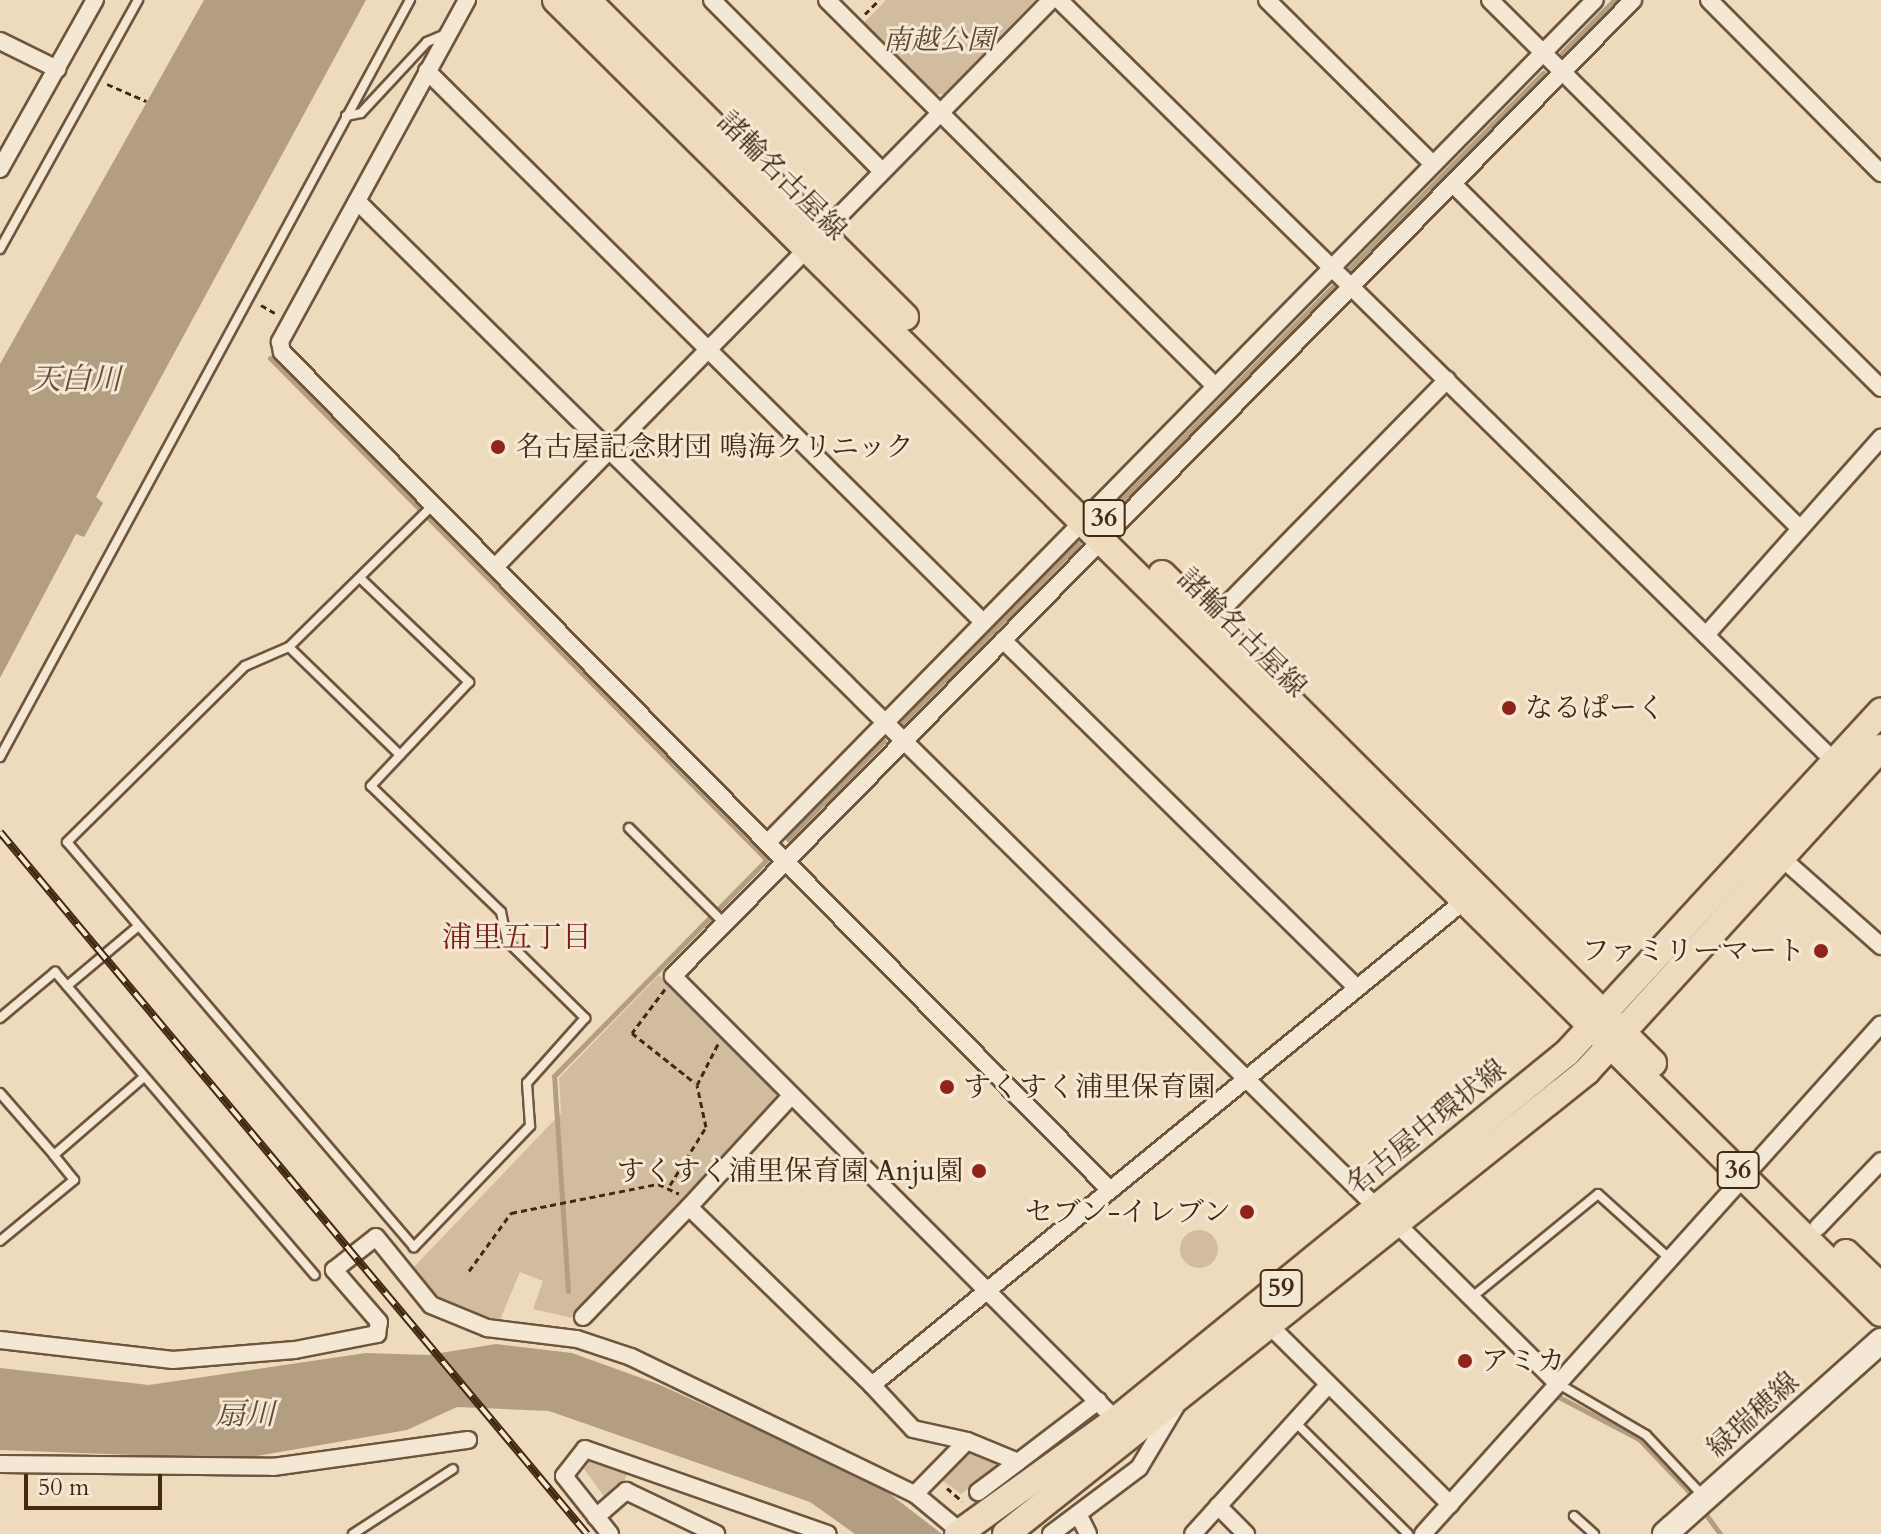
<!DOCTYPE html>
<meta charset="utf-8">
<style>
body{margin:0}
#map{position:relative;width:1881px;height:1534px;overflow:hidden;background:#eedabc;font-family:Cardo,"Noto Serif JP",serif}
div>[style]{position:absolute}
.green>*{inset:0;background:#d1bc9f}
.round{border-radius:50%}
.water>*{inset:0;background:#b49e82}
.stream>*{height:5px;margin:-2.5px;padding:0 2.5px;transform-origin:2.5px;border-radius:2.5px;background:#b49e82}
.path>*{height:3px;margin-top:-1.5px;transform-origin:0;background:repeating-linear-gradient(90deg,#432911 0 6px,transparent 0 10px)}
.roads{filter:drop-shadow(2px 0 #6e553c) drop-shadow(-2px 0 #6e553c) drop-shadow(0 2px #6e553c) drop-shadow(0 -2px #6e553c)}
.lane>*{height:8px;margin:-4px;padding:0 4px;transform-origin:4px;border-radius:4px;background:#f4e7d3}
.street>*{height:16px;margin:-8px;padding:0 8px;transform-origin:8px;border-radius:8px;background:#f4e7d3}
.secondary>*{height:24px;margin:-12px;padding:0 12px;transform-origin:12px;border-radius:12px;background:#f4e7d3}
.primary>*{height:26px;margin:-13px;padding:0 13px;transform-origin:13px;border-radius:13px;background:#eedabc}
.rail>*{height:8px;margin-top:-4px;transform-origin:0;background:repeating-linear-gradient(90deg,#f4e7d3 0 15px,#432911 0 30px);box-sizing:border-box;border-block:2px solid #432911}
.dots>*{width:22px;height:22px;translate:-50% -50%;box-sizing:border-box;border:4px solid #f4e7d3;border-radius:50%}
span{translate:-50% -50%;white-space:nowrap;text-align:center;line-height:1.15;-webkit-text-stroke:6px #f4e7d3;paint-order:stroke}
.shield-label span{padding:2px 6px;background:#f4e7d3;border:2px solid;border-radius:6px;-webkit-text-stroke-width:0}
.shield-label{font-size:26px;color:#432911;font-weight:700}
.park-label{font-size:28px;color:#5f462d;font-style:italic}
.street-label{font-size:28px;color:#432911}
.poi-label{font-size:28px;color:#432911}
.left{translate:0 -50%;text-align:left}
.right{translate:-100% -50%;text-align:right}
.water-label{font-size:30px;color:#654c33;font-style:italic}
.neighbourhood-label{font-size:30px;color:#7a1f14}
.scale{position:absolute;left:24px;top:1474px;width:138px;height:36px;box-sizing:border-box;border:4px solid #432911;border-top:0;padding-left:10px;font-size:24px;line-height:28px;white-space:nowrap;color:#432911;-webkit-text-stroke:6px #f4e7d3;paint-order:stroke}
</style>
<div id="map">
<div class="green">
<i style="clip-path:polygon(886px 0,1035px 0,944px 94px,933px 94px,862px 25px)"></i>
<i style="clip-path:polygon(659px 975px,776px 1093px,775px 1101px,572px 1318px,533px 1309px,543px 1281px,520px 1272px,499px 1322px,438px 1302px,411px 1270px,561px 1113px,559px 1078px)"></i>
<i class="round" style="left:1180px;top:1230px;width:38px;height:38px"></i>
<i style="clip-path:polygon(967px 1451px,996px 1460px,996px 1469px,961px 1494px,939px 1478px)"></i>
<i style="clip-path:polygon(589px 1456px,630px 1466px,622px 1487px,606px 1499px,584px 1469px)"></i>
</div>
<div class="water">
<i style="clip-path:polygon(204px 0,366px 0,96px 497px,103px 503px,84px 537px,76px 534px,0 678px,0 364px)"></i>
<i style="clip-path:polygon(496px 1344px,572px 1353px,658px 1384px,877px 1484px,942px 1534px,855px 1534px,810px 1502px,549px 1411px,457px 1407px,407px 1430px,239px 1459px,0 1450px,0 1368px,149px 1385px,366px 1353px,428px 1355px)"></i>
</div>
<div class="stream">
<i style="left:1562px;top:53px;width:74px;rotate:-45.5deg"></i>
<i style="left:1349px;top:269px;width:276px;rotate:-45.3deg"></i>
<i style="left:270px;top:358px;width:705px;rotate:45.29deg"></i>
<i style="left:1121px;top:501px;width:301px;rotate:-45.4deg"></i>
<i style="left:903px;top:722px;width:250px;rotate:-45.5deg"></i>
<i style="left:788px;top:839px;width:137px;rotate:-45.6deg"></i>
<i style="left:568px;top:1291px;width:215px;rotate:-93.7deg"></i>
<i style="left:554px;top:1076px;width:307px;rotate:-45.5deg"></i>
<i style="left:1557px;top:1396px;width:93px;rotate:27.7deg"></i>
<i style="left:1639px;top:1439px;width:80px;rotate:46.5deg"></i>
<i style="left:1702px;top:1509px;width:31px;rotate:54deg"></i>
</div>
<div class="path">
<i style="left:865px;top:14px;width:20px;rotate:-45deg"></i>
<i style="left:107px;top:84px;width:43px;rotate:23.6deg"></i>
<i style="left:261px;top:305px;width:16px;rotate:30deg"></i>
<i style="left:665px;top:989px;width:55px;rotate:126.9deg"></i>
<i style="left:632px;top:1033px;width:80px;rotate:38.4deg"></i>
<i style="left:670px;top:1185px;width:68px;rotate:-58.2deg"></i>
<i style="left:706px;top:1127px;width:43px;rotate:-102.1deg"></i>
<i style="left:697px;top:1085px;width:46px;rotate:-62.9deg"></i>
<i style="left:469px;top:1271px;width:72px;rotate:-54.1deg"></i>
<i style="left:511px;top:1213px;width:150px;rotate:-11.2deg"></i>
<i style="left:658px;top:1184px;width:23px;rotate:25deg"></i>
<i style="left:947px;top:1488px;width:20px;rotate:41deg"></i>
</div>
<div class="roads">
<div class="lane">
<i style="left:346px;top:116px;width:15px;rotate:-11deg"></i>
<i style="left:361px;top:113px;width:97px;rotate:-47.1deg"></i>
<i style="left:427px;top:42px;width:23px;rotate:-23deg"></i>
<i style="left:0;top:249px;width:285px;rotate:-61deg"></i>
<i style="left:360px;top:578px;width:151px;rotate:43.7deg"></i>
<i style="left:469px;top:682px;width:143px;rotate:133.3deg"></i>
<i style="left:371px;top:786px;width:181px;rotate:44.1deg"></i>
<i style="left:501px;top:912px;width:30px;rotate:78deg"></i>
<i style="left:507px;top:941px;width:110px;rotate:44.6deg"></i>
<i style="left:585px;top:1018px;width:87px;rotate:131.7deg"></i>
<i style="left:527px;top:1083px;width:43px;rotate:86deg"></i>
<i style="left:530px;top:1126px;width:168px;rotate:133.8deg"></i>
<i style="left:414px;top:1247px;width:533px;rotate:-130.59deg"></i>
<i style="left:67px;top:842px;width:250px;rotate:-44.7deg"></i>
<i style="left:245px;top:666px;width:48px;rotate:-23.4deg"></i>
<i style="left:289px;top:647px;width:204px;rotate:-44.6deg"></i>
<i style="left:289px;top:647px;width:155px;rotate:44.2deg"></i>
<i style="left:0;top:757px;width:861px;rotate:-61.56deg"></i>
<i style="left:629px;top:828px;width:134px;rotate:45deg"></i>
<i style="left:67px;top:986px;width:90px;rotate:-40deg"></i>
<i style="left:0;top:1018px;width:72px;rotate:-39.9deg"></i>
<i style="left:55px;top:972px;width:399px;rotate:49.4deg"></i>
<i style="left:0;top:1093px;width:82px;rotate:48.9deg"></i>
<i style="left:0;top:1241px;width:96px;rotate:-39.5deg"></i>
<i style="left:74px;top:1180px;width:32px;rotate:-129deg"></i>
<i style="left:54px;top:1155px;width:119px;rotate:-40.9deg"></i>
<i style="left:1471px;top:1298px;width:164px;rotate:-39.3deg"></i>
<i style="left:1598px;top:1194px;width:97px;rotate:42.1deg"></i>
<i style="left:1557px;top:1383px;width:103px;rotate:30.3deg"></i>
<i style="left:1646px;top:1435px;width:85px;rotate:46.9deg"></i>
<i style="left:1295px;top:1422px;width:159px;rotate:44.7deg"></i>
<i style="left:1574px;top:1516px;width:27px;rotate:42deg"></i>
<i style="left:353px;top:1534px;width:119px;rotate:-33deg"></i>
</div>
<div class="street">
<i style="left:467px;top:0;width:390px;rotate:118.7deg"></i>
<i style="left:280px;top:342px;width:10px;rotate:79deg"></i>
<i style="left:282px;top:352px;width:1178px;rotate:45.34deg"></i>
<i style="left:712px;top:0;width:241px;rotate:45.2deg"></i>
<i style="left:827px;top:0;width:547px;rotate:44.85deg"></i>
<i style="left:1059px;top:0;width:1088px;rotate:44.48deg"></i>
<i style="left:1267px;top:0;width:233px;rotate:44.7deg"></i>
<i style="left:1490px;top:0;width:551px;rotate:44.78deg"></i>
<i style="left:1709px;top:0;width:244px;rotate:45.2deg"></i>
<i style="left:0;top:41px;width:64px;rotate:26.2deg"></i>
<i style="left:427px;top:71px;width:783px;rotate:44.74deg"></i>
<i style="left:0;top:169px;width:194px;rotate:-60.7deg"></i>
<i style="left:1453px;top:184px;width:489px;rotate:44.8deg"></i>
<i style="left:357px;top:201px;width:1433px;rotate:44.63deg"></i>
<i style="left:495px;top:567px;width:794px;rotate:-45.56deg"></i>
<i style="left:1205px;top:627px;width:346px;rotate:-45.6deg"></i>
<i style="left:1706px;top:635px;width:264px;rotate:-48.4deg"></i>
<i style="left:1003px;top:640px;width:495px;rotate:44.5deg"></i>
<i style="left:770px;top:840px;width:1177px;rotate:-45.52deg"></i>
<i style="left:1783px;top:859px;width:131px;rotate:41.6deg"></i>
<i style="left:791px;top:1096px;width:151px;rotate:132.6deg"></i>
<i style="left:689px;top:1207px;width:255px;rotate:44.2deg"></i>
<i style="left:872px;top:1385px;width:766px;rotate:-39.28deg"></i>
<i style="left:1398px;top:1225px;width:224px;rotate:44.8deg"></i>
<i style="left:1818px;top:1227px;width:91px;rotate:-46.3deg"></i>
<i style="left:583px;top:1317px;width:153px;rotate:-46.1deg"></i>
<i style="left:1269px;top:1325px;width:255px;rotate:44.7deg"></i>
<i style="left:0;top:1340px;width:174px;rotate:6.6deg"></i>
<i style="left:173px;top:1360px;width:122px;rotate:-4.7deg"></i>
<i style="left:295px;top:1350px;width:84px;rotate:-11deg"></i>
<i style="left:377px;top:1334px;width:12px;rotate:-81deg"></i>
<i style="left:379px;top:1322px;width:69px;rotate:-130.9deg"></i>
<i style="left:334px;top:1270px;width:53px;rotate:-38.2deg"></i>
<i style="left:376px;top:1237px;width:87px;rotate:51deg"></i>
<i style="left:431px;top:1305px;width:61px;rotate:22.3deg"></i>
<i style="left:487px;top:1328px;width:91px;rotate:7deg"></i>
<i style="left:577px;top:1339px;width:57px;rotate:18.4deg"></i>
<i style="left:631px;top:1357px;width:315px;rotate:25.8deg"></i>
<i style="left:915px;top:1494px;width:74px;rotate:-45.5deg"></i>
<i style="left:967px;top:1441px;width:55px;rotate:22.4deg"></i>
<i style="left:1018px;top:1462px;width:50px;rotate:143.1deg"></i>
<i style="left:872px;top:1385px;width:60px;rotate:47deg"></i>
<i style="left:913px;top:1429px;width:55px;rotate:12.5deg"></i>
<i style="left:1116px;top:1420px;width:627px;rotate:-134.94deg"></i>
<i style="left:673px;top:976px;width:1369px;rotate:-45.47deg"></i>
<i style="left:1018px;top:1462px;width:101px;rotate:-37.3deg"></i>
<i style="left:0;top:1464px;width:273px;rotate:0.6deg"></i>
<i style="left:273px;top:1467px;width:197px;rotate:-7.9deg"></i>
<i style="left:915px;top:1494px;width:60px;rotate:39.6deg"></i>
<i style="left:1218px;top:1506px;width:40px;rotate:45deg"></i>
<i style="left:1078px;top:1514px;width:22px;rotate:63deg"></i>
<i style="left:596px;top:1517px;width:40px;rotate:-41deg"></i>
<i style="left:626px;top:1491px;width:100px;rotate:25.5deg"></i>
<i style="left:610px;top:1534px;width:74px;rotate:-128.4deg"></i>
<i style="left:564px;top:1476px;width:34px;rotate:-52deg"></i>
<i style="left:585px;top:1449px;width:257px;rotate:19.3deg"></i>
<i style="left:1051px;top:1534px;width:110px;rotate:-36.9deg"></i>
<i style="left:1139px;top:1468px;width:72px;rotate:-59.2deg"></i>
<i style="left:1193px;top:1534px;width:200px;rotate:-47.8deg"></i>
<i style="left:1423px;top:1534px;width:685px;rotate:-48.07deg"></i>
</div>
<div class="secondary">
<i style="left:1665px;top:1534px;width:290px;rotate:-41.8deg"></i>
</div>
<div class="primary">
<i style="left:556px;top:0;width:1865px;rotate:44.74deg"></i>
<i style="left:587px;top:0;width:449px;rotate:44.9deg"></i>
<i style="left:1162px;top:574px;width:693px;rotate:44.88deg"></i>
<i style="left:1846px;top:1253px;width:49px;rotate:44.2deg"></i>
<i style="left:958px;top:1534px;width:195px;rotate:-35.8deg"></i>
<i style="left:1116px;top:1420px;width:581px;rotate:-39.14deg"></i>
<i style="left:1567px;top:1053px;width:464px;rotate:-47.4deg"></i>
<i style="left:1006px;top:1534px;width:742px;rotate:-38.54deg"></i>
<i style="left:1586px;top:1072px;width:438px;rotate:-47.7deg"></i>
</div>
</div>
<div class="rail">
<i style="left:0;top:832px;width:915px;rotate:50.1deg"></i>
</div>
<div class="dots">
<i style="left:498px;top:447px;background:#8f2418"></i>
<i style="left:1509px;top:708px;background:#8f2418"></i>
<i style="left:1821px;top:951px;background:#8f2418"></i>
<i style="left:947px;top:1087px;background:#8f2418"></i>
<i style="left:979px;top:1171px;background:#8f2418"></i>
<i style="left:1247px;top:1212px;background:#8f2418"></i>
<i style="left:1465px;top:1361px;background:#8f2418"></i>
</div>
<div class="shield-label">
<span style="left:1104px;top:518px">36</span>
<span style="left:1738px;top:1170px">36</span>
<span style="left:1281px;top:1288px">59</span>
</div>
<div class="park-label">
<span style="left:939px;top:40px">南越公園</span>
</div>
<div class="street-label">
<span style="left:782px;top:176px;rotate:45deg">諸輪名古屋線</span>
<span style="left:1242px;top:633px;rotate:45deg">諸輪名古屋線</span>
<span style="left:1426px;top:1127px;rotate:-39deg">名古屋中環状線</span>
<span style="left:1753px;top:1415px;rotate:-42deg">緑瑞穂線</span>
</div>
<div class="poi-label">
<span class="left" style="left:516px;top:447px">名古屋記念財団 鳴海クリニック</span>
<span class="left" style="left:1525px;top:708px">なるぱーく</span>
<span class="right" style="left:1805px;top:951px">ファミリーマート</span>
<span class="left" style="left:963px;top:1087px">すくすく浦里保育園</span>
<span class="right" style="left:963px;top:1171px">すくすく浦里保育園 Anju園</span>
<span class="right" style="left:1231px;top:1212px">セブン-イレブン</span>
<span class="left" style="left:1481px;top:1361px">アミカ</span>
</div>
<div class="water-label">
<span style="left:76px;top:380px">天白川</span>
<span style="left:245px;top:1415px">扇川</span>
</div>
<div class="neighbourhood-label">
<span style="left:517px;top:938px">浦里五丁目</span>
</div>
<div class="scale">50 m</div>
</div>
